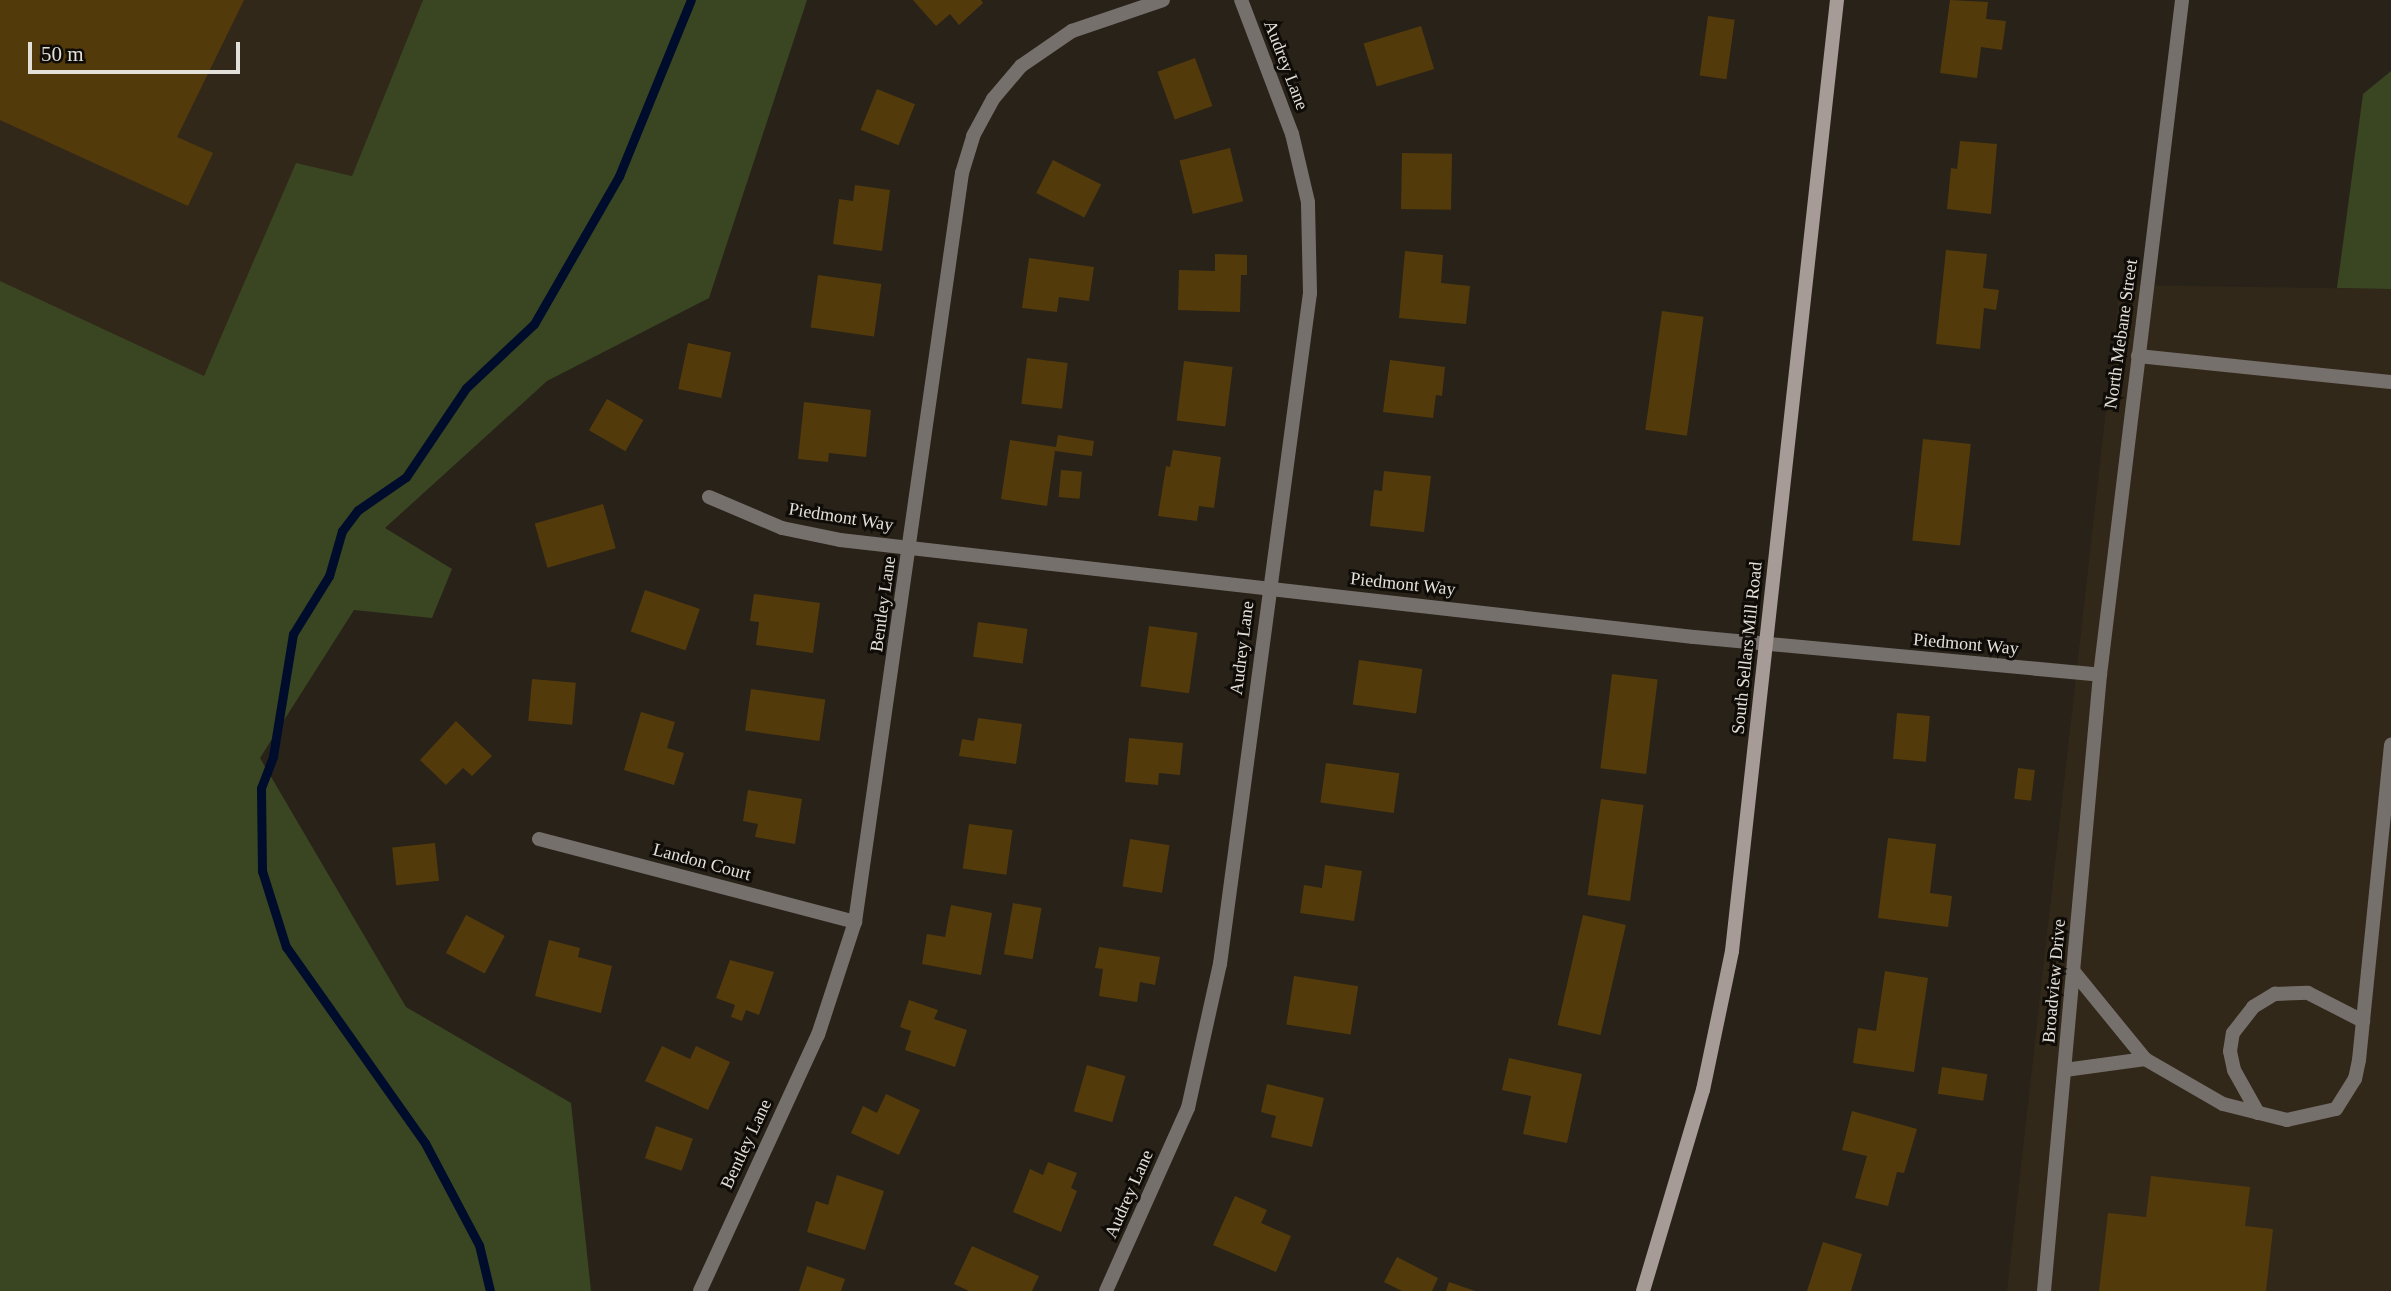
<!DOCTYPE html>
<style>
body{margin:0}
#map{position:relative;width:2391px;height:1291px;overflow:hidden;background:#292219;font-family:"Times New Roman",serif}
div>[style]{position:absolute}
.built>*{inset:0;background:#322819}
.green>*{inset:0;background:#394621}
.stream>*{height:9px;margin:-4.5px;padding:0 4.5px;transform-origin:4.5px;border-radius:4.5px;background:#000c2b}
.building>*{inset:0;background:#533a0b;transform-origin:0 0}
.lane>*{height:14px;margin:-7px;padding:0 7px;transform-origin:7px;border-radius:7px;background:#76706d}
.street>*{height:14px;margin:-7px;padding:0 7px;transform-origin:7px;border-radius:7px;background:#76706d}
.secondary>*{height:14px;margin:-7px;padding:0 7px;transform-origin:7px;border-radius:7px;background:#a69b97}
span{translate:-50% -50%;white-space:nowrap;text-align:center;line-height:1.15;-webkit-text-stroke:6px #0f0c08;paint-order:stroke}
.street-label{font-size:18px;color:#e3dfd9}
.scale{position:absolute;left:28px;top:42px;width:212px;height:32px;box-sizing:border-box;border:4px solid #e3dfd9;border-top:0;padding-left:9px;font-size:21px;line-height:24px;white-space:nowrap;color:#e3dfd9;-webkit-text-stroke:5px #0f0c08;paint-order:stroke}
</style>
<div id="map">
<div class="built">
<i style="clip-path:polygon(0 0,423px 0,352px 176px,297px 164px,135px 536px,0 475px)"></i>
<i style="clip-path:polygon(2120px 285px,2391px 289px,2391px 1291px,2007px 1291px)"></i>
</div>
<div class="green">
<i style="clip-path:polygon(423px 0,807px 0,709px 298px,547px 381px,385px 528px,452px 569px,432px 618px,354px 610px,260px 758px,406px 1007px,571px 1103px,591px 1291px,0 1291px,0 281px,204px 376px,296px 163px,352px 176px)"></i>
<i style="clip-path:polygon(2391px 71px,2391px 289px,2337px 288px,2363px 94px)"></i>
</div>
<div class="stream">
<i style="left:490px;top:1291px;width:47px;rotate:-103.4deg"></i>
<i style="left:479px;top:1245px;width:115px;rotate:-117.9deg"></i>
<i style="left:425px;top:1143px;width:240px;rotate:-125.3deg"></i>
<i style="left:286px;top:947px;width:80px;rotate:-107.5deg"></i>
<i style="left:262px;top:871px;width:83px;rotate:-90.7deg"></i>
<i style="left:261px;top:788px;width:34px;rotate:-69deg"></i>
<i style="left:273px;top:756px;width:124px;rotate:-80.7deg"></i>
<i style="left:293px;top:634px;width:68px;rotate:-58.2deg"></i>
<i style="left:329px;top:576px;width:47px;rotate:-73.9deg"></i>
<i style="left:342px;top:531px;width:26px;rotate:-53deg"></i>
<i style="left:358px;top:510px;width:58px;rotate:-34.5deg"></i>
<i style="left:406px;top:477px;width:107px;rotate:-56deg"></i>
<i style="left:466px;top:388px;width:93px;rotate:-43.3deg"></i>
<i style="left:534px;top:324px;width:171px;rotate:-60.1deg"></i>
<i style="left:619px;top:176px;width:190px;rotate:-67.8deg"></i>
</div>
<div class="building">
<i style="clip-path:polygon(0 0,244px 0,177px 137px,213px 153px,188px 206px,0 120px)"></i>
<i style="clip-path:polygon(913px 0,981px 0,983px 3px,959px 25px,950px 14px,936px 26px)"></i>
<i style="clip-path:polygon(1950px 0,1988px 2px,1986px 19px,2006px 21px,2002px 50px,1981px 47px,1977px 78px,1940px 73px)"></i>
<i style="left:1708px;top:16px;width:27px;height:60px;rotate:8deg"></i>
<i style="left:1421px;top:26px;width:45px;height:60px;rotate:73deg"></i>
<i style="left:1195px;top:58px;width:51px;height:40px;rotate:70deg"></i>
<i style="left:877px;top:89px;width:41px;height:44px;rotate:22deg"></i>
<i style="clip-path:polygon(1960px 141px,1997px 144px,1991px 214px,1947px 209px,1951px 168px,1957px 169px)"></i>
<i style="left:1230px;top:148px;width:55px;height:52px;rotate:76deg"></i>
<i style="left:1402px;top:153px;width:50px;height:56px;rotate:1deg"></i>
<i style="left:1053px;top:160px;width:54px;height:37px;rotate:27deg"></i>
<i style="clip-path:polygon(855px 185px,890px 190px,882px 251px,833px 244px,839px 199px,853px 201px)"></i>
<i style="clip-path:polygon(1946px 250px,1987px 254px,1983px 288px,1999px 290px,1996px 310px,1984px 308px,1980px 349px,1936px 344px)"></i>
<i style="clip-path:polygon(1405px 251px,1443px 255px,1441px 283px,1470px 286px,1466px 324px,1399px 318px)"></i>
<i style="clip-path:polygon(1215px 254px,1247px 255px,1247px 275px,1241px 275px,1240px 312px,1178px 310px,1179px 270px,1215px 271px)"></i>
<i style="clip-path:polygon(1029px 258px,1094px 267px,1089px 301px,1059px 297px,1057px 312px,1022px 308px)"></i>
<i style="left:818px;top:275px;width:64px;height:53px;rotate:8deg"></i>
<i style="left:1662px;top:311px;width:42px;height:120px;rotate:8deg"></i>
<i style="left:688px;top:343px;width:44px;height:47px;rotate:12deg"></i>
<i style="left:1027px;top:358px;width:41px;height:46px;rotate:7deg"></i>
<i style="clip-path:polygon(1390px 360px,1445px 367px,1442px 396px,1436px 395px,1433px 418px,1383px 412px)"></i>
<i style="left:1184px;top:361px;width:49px;height:60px;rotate:7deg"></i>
<i style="left:607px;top:399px;width:42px;height:36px;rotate:30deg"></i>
<i style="clip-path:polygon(804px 402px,871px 410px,866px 457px,829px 453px,828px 462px,798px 459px)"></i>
<i style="clip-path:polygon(1058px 435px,1094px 441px,1092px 456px,1055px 451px,1047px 506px,1001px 499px,1010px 440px,1056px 447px)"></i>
<i style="left:1923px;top:439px;width:48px;height:102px;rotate:6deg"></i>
<i style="clip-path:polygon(1173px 450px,1221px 457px,1214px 508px,1199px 506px,1197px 521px,1158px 516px,1166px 466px,1170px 467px)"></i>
<i style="left:1061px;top:470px;width:21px;height:27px;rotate:5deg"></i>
<i style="clip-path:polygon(1384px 471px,1431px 476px,1424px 532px,1370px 526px,1374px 490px,1382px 491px)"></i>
<i style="left:603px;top:504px;width:46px;height:71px;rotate:74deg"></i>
<i style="left:645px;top:590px;width:58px;height:44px;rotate:19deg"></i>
<i style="clip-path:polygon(754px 594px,820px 603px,813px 653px,756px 645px,759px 622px,750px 621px)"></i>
<i style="left:978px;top:622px;width:50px;height:35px;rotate:8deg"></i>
<i style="left:1149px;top:626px;width:49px;height:61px;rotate:8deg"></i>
<i style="left:1359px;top:660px;width:64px;height:45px;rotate:8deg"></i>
<i style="left:1612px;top:674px;width:46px;height:95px;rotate:7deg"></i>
<i style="left:532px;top:679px;width:44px;height:42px;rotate:5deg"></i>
<i style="left:751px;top:689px;width:75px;height:42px;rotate:8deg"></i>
<i style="clip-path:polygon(641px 712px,675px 722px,667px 748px,684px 753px,674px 785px,624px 770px)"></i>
<i style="left:1897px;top:713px;width:33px;height:46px;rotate:5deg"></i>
<i style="clip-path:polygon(978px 718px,1022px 724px,1016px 764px,959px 756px,962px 739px,974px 741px)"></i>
<i style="clip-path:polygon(456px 721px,492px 756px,472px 776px,463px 768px,446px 785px,420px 760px)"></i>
<i style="clip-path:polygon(1129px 738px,1183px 743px,1180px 775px,1159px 773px,1158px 785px,1125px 782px)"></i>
<i style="left:1326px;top:763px;width:74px;height:40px;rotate:8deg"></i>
<i style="left:2018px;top:768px;width:17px;height:31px;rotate:7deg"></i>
<i style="clip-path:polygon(748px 790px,802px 799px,795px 844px,755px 837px,758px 824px,743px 821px)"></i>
<i style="left:1601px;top:799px;width:43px;height:97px;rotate:8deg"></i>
<i style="left:969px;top:824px;width:44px;height:45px;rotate:8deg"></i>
<i style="clip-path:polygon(1888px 838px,1936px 844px,1930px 893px,1952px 896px,1948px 927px,1878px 918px)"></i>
<i style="left:1130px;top:839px;width:40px;height:48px;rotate:9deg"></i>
<i style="left:435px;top:843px;width:38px;height:43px;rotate:84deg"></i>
<i style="clip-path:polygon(1325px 865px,1362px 871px,1354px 921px,1300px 913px,1304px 885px,1322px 888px)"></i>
<i style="left:1013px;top:903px;width:29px;height:52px;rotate:10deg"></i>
<i style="clip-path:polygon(951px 905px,992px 913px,981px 975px,922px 964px,927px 934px,945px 937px)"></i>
<i style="left:466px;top:915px;width:44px;height:43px;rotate:28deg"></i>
<i style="left:1583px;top:915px;width:44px;height:113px;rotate:13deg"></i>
<i style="clip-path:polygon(549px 940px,580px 948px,578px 957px,612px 966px,601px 1013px,535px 996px)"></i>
<i style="clip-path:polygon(1099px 947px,1160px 957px,1155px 985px,1140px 982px,1137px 1002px,1099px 996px,1103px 969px,1095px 968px)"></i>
<i style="clip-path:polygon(730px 960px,774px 972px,759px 1015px,746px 1010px,742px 1021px,731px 1017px,735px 1005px,716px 998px)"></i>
<i style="clip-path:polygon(1885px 971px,1928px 978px,1914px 1072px,1853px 1063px,1858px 1028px,1876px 1031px)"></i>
<i style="left:1294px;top:976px;width:65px;height:49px;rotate:9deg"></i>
<i style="clip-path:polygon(909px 1000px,938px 1010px,934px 1019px,967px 1030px,955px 1067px,905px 1050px,911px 1031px,900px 1027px)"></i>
<i style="clip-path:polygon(662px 1046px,690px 1059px,696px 1046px,730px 1062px,708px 1110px,645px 1081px)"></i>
<i style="clip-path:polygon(1509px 1058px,1582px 1074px,1567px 1143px,1523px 1134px,1531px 1096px,1502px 1090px)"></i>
<i style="left:1087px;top:1065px;width:40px;height:48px;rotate:16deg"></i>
<i style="left:1942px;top:1067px;width:46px;height:27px;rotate:9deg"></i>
<i style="clip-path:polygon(1267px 1084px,1324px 1098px,1312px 1147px,1271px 1137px,1276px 1116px,1261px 1112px)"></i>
<i style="clip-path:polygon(886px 1094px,920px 1110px,899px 1155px,851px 1133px,863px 1106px,877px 1113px)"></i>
<i style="clip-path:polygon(1852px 1111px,1917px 1129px,1904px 1173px,1897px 1172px,1888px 1206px,1855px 1198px,1867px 1156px,1842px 1150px)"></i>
<i style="left:656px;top:1126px;width:39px;height:34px;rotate:19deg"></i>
<i style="clip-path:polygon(1048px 1162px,1077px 1173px,1071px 1188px,1077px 1191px,1061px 1232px,1013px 1212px,1030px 1169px,1043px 1175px)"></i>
<i style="clip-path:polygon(837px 1175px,884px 1191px,865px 1250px,807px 1232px,816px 1201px,828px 1205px)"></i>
<i style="clip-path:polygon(2151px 1176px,2250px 1187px,2245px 1226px,2273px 1229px,2266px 1291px,2099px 1291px,2108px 1213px,2146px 1217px)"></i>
<i style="clip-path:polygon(1235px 1196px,1267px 1210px,1261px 1223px,1291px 1236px,1276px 1272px,1213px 1245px)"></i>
<i style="clip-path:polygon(1823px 1242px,1862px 1254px,1851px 1291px,1807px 1291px)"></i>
<i style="clip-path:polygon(972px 1246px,1039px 1276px,1032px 1291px,969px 1291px,954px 1284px)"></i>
<i style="clip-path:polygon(1397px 1257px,1438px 1278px,1432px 1291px,1402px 1291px,1384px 1282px)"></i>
<i style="clip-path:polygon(807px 1266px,845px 1279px,841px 1291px,799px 1291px)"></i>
<i style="clip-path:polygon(1449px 1282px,1475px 1291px,1446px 1291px)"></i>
</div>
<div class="lane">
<i style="left:2138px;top:356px;width:254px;rotate:5.9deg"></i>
<i style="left:2074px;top:972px;width:112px;rotate:50.8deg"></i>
<i style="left:2145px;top:1059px;width:90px;rotate:30deg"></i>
<i style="left:2223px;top:1104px;width:66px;rotate:14deg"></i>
<i style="left:2287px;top:1120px;width:50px;rotate:-12.7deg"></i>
<i style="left:2336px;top:1109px;width:36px;rotate:-58deg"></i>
<i style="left:2355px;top:1079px;width:19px;rotate:-78deg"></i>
<i style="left:2359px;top:1060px;width:317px;rotate:-84.2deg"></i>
<i style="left:2065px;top:1070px;width:81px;rotate:-7.8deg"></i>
<i style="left:2258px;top:1113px;width:49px;rotate:-119.2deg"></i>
<i style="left:2234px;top:1070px;width:19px;rotate:-102deg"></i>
<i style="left:2230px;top:1051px;width:18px;rotate:-81deg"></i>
<i style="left:2233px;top:1033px;width:33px;rotate:-52deg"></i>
<i style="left:2253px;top:1007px;width:26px;rotate:-31deg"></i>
<i style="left:2275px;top:994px;width:33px;rotate:-2deg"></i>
<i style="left:2308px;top:993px;width:62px;rotate:27deg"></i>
</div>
<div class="street">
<i style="left:709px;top:497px;width:79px;rotate:23deg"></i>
<i style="left:782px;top:528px;width:59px;rotate:11.7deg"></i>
<i style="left:840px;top:540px;width:859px;rotate:6.48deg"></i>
<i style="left:1694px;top:637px;width:408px;rotate:5.3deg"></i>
<i style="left:539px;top:839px;width:327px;rotate:14.7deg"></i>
<i style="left:700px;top:1291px;width:282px;rotate:-65.3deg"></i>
<i style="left:818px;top:1035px;width:119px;rotate:-71.9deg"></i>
<i style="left:855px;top:922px;width:757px;rotate:-81.87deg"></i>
<i style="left:962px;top:173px;width:39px;rotate:-73deg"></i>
<i style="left:973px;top:136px;width:42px;rotate:-61.6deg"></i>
<i style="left:993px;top:99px;width:43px;rotate:-49.7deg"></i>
<i style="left:1021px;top:66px;width:62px;rotate:-34.5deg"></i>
<i style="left:1072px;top:31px;width:96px;rotate:-18.8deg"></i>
<i style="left:1106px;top:1291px;width:201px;rotate:-65.9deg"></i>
<i style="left:1188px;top:1108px;width:148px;rotate:-77.5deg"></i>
<i style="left:1220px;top:964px;width:677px;rotate:-82.36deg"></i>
<i style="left:1310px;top:293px;width:91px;rotate:-91.3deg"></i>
<i style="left:1308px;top:202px;width:70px;rotate:-103.2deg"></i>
<i style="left:1292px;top:134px;width:143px;rotate:-110.8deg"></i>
<i style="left:2044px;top:1291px;width:619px;rotate:-84.81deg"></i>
<i style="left:2100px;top:675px;width:680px;rotate:-83.07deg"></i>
</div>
<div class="secondary">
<i style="left:1643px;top:1291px;width:210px;rotate:-73.4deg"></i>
<i style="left:1703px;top:1090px;width:142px;rotate:-78.2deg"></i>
<i style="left:1732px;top:951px;width:957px;rotate:-83.7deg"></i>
</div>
<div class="street-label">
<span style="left:1286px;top:65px;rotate:69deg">Audrey Lane</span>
<span style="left:2121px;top:334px;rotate:-82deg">North Mebane Street</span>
<span style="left:841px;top:517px;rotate:9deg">Piedmont Way</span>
<span style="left:1403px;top:584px;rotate:6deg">Piedmont Way</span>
<span style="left:883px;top:604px;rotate:-82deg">Bentley Lane</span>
<span style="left:1966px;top:644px;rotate:5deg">Piedmont Way</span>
<span style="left:1242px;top:648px;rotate:-83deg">Audrey Lane</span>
<span style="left:1747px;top:648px;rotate:-84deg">South Sellars Mill Road</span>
<span style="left:702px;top:862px;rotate:15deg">Landon Court</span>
<span style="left:2054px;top:981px;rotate:-85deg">Broadview Drive</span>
<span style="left:746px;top:1144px;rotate:-65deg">Bentley Lane</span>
<span style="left:1129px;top:1194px;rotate:-66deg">Audrey Lane</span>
</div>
<div class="scale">50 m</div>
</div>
